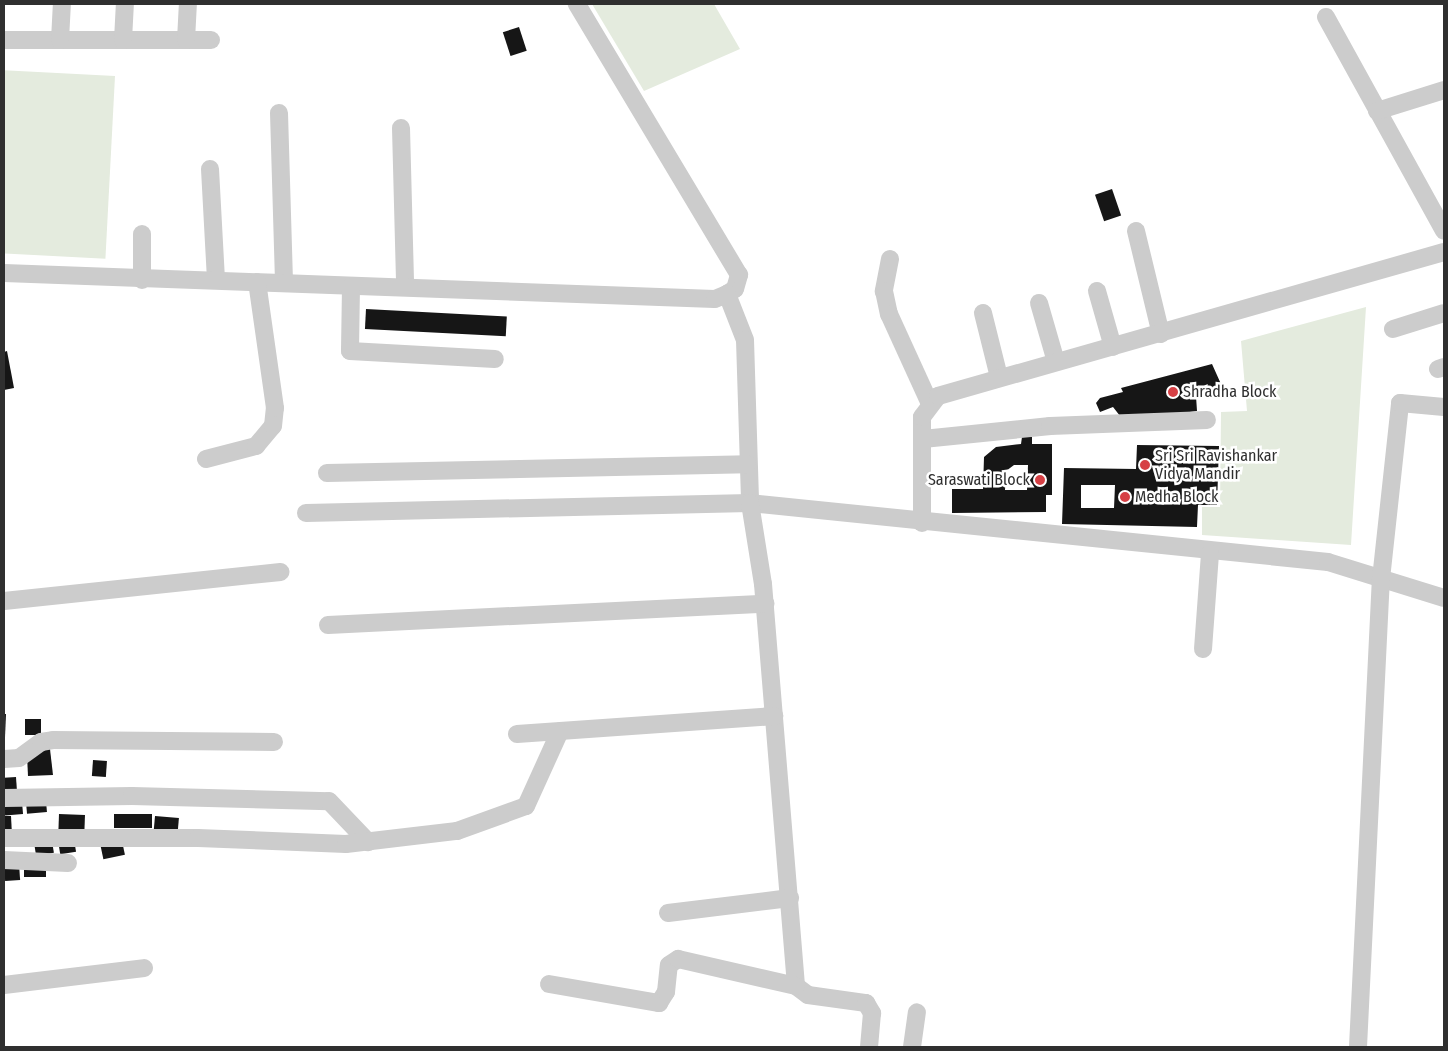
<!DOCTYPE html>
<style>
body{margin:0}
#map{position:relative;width:1448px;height:1051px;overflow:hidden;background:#fff;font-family:"Fira Sans Condensed",sans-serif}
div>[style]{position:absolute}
.green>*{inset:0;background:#e4ebde;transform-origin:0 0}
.building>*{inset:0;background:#161616;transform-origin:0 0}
.minor>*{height:18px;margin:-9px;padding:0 9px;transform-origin:9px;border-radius:9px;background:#ccc}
.dots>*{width:14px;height:14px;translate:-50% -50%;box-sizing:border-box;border:2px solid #fff;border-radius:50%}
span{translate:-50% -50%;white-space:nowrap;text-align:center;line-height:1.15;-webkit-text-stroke:5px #fff;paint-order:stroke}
.poi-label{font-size:16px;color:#2f2f2f}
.left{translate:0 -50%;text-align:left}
.right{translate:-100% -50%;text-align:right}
.frame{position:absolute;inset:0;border:5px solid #2f2f2f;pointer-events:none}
</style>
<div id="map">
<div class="green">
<i style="clip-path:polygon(592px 4px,714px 4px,740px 49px,644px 91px)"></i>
<i style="left:115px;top:76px;width:183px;height:111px;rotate:93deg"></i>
<i style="clip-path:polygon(1366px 307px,1351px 545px,1202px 535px,1202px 507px,1220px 507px,1221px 412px,1247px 411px,1241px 341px)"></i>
</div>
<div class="building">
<i style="left:519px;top:27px;width:25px;height:17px;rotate:72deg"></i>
<i style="left:1112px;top:189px;width:28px;height:18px;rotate:71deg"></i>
<i style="left:366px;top:309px;width:141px;height:20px;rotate:3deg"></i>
<i style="clip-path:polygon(7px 351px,14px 388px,4px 390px,4px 352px)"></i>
<i style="clip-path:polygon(1212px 364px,1225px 393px,1196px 396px,1197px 411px,1124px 421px,1113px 407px,1100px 412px,1096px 403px,1100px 398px,1123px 392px,1121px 388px)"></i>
<i style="clip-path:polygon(evenodd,1022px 437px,1032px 437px,1032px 444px,1052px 444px,1052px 495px,1046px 495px,1046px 512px,952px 513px,952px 489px,983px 489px,984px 457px,996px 447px,1021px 444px,1022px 437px,1014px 465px,1028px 465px,1027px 490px,1005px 490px,1006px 471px,1014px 465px)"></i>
<i style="clip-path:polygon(evenodd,1137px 445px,1219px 446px,1217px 505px,1198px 505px,1197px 527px,1062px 524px,1064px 468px,1136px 469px,1137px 445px,1081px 485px,1115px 485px,1114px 508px,1081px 508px,1081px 485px)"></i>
<i style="clip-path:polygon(4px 714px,6px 714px,5px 737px,4px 737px)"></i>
<i style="left:25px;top:719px;width:16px;height:16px"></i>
<i style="clip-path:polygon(37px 749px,50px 749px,53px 775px,28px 776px,27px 755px)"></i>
<i style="left:93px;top:760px;width:14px;height:16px;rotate:4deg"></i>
<i style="left:16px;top:777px;width:15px;height:12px;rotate:86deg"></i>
<i style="left:46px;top:801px;width:11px;height:20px;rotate:85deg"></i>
<i style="left:22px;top:802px;width:12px;height:18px;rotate:85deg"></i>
<i style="left:59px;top:814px;width:26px;height:15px;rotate:2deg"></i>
<i style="left:152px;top:814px;width:14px;height:38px;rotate:90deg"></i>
<i style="clip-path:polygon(4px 816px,11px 816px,12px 835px,4px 836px)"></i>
<i style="left:155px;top:816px;width:24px;height:14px;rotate:5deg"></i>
<i style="left:74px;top:839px;width:13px;height:16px;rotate:81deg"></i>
<i style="left:52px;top:841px;width:12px;height:18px;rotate:81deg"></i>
<i style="left:122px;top:841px;width:14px;height:22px;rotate:78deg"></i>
<i style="left:46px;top:863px;width:14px;height:22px;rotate:90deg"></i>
<i style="left:19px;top:864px;width:16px;height:15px;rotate:86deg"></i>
</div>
<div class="minor">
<i style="left:1326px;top:17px;width:244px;rotate:61.1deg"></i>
<i style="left:4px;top:40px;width:207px"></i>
<i style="left:60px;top:40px;width:36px;rotate:-87deg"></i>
<i style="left:123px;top:40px;width:36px;rotate:-87deg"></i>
<i style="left:186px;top:40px;width:36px;rotate:-87deg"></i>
<i style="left:1377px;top:111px;width:70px;rotate:-17.4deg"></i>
<i style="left:279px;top:113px;width:168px;rotate:88.3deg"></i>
<i style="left:401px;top:128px;width:158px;rotate:88.5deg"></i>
<i style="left:210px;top:169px;width:110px;rotate:86.9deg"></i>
<i style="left:1136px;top:231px;width:106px;rotate:76.4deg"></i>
<i style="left:890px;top:259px;width:33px;rotate:101deg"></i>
<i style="left:884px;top:291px;width:24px;rotate:78deg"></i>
<i style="left:889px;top:314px;width:99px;rotate:65.5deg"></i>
<i style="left:4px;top:273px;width:711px;rotate:2.09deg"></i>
<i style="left:715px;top:299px;width:13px;rotate:-23deg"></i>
<i style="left:727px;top:294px;width:9px;rotate:-32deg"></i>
<i style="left:735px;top:289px;width:15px;rotate:-74deg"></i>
<i style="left:739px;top:275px;width:316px;rotate:-120.9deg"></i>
<i style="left:142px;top:280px;width:46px;rotate:-90deg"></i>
<i style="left:351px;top:287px;width:64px;rotate:90.9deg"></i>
<i style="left:350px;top:351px;width:145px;rotate:3.2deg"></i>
<i style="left:1097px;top:291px;width:58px;rotate:74.1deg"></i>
<i style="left:727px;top:294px;width:49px;rotate:68.6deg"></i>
<i style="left:745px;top:340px;width:163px;rotate:88.2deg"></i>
<i style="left:750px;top:503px;width:581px;rotate:5.83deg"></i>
<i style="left:1328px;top:562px;width:121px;rotate:17.2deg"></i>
<i style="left:1039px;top:303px;width:61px;rotate:73.9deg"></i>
<i style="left:983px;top:313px;width:66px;rotate:76deg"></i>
<i style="left:1393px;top:329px;width:53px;rotate:-17.4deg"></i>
<i style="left:1438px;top:369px;width:6px;rotate:-18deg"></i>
<i style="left:923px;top:439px;width:128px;rotate:-5.8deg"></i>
<i style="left:1050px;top:426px;width:157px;rotate:-2.2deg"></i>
<i style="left:206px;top:459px;width:52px;rotate:-14.6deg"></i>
<i style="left:256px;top:446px;width:26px;rotate:-50deg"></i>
<i style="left:273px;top:426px;width:18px;rotate:-84deg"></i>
<i style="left:275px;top:408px;width:127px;rotate:-98.1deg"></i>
<i style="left:327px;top:473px;width:420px;rotate:-1.2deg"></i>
<i style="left:306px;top:513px;width:444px;rotate:-1.3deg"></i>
<i style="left:750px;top:503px;width:82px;rotate:80.9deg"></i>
<i style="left:763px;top:584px;width:403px;rotate:85.3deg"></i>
<i style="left:796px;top:986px;width:15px;rotate:37deg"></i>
<i style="left:808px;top:995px;width:59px;rotate:7.9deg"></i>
<i style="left:866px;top:1003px;width:12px;rotate:59deg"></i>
<i style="left:872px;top:1013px;width:34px;rotate:95deg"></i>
<i style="left:922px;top:523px;width:106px;rotate:-90deg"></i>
<i style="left:922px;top:417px;width:26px;rotate:-53deg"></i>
<i style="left:938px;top:396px;width:526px;rotate:-15.89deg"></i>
<i style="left:4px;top:601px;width:278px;rotate:-6deg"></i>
<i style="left:328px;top:625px;width:438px;rotate:-2.8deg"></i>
<i style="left:1203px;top:649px;width:96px;rotate:-85.8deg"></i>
<i style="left:517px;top:734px;width:258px;rotate:-4deg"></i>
<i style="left:4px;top:759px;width:15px;rotate:-4deg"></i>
<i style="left:19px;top:758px;width:27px;rotate:-36deg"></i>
<i style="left:41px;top:742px;width:12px;rotate:-9deg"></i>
<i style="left:53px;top:740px;width:221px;rotate:0.5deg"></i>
<i style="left:4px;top:798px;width:128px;rotate:-0.9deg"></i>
<i style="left:132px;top:796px;width:197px;rotate:1.5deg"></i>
<i style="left:329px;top:801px;width:57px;rotate:46.4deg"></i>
<i style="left:4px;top:838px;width:194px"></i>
<i style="left:198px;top:838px;width:148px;rotate:2.3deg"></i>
<i style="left:346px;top:844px;width:112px;rotate:-6.7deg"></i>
<i style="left:457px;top:831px;width:73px;rotate:-19.9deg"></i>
<i style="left:526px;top:806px;width:82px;rotate:-65.6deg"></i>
<i style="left:4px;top:860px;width:64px;rotate:2.7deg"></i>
<i style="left:668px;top:913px;width:123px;rotate:-7deg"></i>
<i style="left:549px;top:984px;width:112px;rotate:9.8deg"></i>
<i style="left:659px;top:1003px;width:13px;rotate:-58deg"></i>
<i style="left:666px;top:992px;width:27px;rotate:-84deg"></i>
<i style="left:669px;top:965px;width:11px;rotate:-34deg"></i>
<i style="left:678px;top:959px;width:121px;rotate:12.9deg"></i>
<i style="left:4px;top:985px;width:141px;rotate:-6.9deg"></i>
<i style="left:912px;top:1047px;width:35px;rotate:-82deg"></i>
<i style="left:1358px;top:1047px;width:469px;rotate:-87.2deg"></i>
<i style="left:1381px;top:579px;width:177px;rotate:-83.8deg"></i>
<i style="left:1400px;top:403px;width:44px;rotate:5.2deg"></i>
</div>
<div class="dots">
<i style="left:1173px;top:392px;background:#d64045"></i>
<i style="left:1145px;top:465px;background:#d64045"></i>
<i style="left:1040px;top:480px;background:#d64045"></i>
<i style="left:1125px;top:497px;background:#d64045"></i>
</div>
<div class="poi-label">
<span class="left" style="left:1183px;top:392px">Shradha Block</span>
<span class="left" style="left:1155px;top:465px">Sri Sri Ravishankar<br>Vidya Mandir</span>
<span class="right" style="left:1030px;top:480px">Saraswati Block</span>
<span class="left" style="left:1135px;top:497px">Medha Block</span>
</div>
<div class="frame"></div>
</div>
